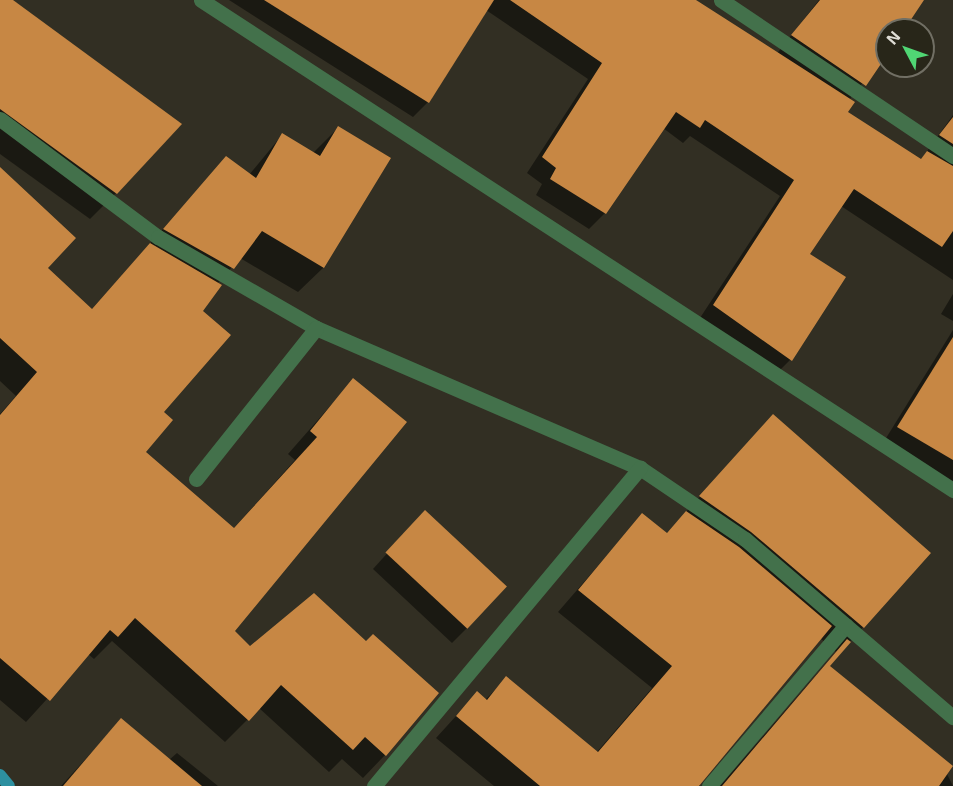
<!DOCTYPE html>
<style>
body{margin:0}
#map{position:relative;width:953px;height:786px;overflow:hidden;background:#322f23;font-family:"Exo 2",sans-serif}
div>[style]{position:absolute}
.shadow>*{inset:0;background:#0007}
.stream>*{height:12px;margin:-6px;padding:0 6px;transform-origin:6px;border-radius:6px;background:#2d90a0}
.building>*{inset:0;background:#c78744;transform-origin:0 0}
.service>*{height:15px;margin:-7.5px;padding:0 7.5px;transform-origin:7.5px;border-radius:7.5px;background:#43714b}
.minor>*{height:15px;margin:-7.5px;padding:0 7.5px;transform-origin:7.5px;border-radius:7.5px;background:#43714b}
span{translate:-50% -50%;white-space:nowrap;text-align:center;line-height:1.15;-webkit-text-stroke:6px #282619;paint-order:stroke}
.north{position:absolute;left:875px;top:18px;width:60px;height:60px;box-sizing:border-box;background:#282619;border:2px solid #716f64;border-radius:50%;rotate:311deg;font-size:16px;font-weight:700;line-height:24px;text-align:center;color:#dfddd5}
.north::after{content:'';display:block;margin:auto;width:21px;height:27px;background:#50d674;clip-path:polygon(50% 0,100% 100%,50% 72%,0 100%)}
</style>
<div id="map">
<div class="shadow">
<i style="clip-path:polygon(0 0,10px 0,116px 193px,90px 219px,0 154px)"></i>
<i style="clip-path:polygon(229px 0,676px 0,775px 56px,819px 0,923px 0,902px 30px,887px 30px,887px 52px,849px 100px,846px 113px,920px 161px,953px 115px,953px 280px,841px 206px,808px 255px,790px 360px,775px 375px,698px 321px,780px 196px,690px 136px,683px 143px,663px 128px,605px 213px,589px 229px,536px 195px,542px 184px,527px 173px,588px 79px,486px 10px,428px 102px,413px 117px)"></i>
<i style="clip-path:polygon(338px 128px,323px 268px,298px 292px,240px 258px,217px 284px,201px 311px,144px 452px,233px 529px,295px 460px,288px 454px,353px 380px,233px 631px,250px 649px,314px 595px,385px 755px,363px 778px,342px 759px,329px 772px,259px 708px,225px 742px,112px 641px,94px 659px,88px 654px,26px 722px,0 700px,0 414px,16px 396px,0 381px,0 182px,46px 268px,91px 310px,226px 158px,249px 175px,282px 135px,313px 153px)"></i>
<i style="clip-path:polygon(953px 294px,953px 321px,941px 314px)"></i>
<i style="clip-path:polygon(953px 330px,953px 485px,883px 443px)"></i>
<i style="clip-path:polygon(773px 416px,863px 627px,828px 666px,952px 767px,947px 774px,953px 786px,720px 786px,836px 652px,820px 638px,700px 779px,700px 786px,494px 786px,436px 738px,477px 693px,485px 700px,507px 678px,596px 753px,652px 688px,558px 612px,642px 515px,666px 534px)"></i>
<i style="clip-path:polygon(411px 527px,467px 628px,452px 643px,373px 569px)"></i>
<i style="clip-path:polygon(121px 720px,169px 760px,177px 753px,218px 786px,61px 786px)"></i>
</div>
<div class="stream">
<i style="left:0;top:775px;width:14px;rotate:51deg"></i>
</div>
<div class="building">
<i style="clip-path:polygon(0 0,13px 0,182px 124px,117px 194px,0 109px)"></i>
<i style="clip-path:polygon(264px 0,494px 0,429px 103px)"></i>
<i style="clip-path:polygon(510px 0,696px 0,855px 102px,848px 112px,921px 159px,927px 151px,953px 166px,953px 231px,942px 247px,854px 189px,810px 254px,846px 277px,792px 361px,713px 305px,794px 180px,705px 120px,700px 128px,676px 112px,606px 214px,550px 179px,556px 168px,542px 157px,602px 63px)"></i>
<i style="clip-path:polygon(820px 0,924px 0,904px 30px,887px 30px,887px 55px,866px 86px,791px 35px)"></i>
<i style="clip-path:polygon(953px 117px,953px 144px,939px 135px)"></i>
<i style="clip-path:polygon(338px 126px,391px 158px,324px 268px,262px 231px,234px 269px,163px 229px,226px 156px,256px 178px,282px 133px,320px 156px)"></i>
<i style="clip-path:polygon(0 167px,76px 238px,48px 268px,92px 309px,150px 243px,222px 285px,203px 311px,231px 335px,164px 412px,173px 420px,146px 452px,234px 528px,317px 437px,310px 431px,353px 378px,407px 422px,235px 631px,250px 646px,314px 593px,366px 641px,373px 634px,439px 693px,386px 756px,365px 737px,353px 750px,281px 685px,249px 721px,135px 618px,118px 637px,110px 630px,50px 701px,0 658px,0 415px,37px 372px,0 338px)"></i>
<i style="clip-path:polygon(953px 337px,953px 460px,897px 427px)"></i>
<i style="clip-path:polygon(773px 414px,931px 553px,864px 628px,751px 532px,699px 496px)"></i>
<i style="left:425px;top:510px;width:112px;height:58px;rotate:43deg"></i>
<i style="clip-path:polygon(686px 511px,739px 547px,832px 626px,699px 786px,540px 786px,456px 716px,477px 691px,487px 700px,506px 676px,598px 752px,672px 666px,578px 590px,642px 513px,667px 533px)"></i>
<i style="clip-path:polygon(847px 639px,851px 642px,830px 666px,953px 766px,939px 786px,722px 786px)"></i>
<i style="clip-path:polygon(121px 718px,202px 786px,63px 786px)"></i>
</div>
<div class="service">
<i style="left:709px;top:786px;width:211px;rotate:-49.6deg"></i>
</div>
<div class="minor">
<i style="left:201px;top:0;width:898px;rotate:33.09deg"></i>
<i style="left:721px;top:0;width:280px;rotate:33.9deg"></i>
<i style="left:0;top:119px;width:197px;rotate:36.8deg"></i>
<i style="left:158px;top:237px;width:182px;rotate:29.9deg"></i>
<i style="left:316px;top:328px;width:353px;rotate:23.4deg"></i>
<i style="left:640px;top:468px;width:127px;rotate:34.1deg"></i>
<i style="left:745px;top:539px;width:274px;rotate:40.6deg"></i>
<i style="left:196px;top:479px;width:193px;rotate:-51.5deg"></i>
<i style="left:374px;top:786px;width:415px;rotate:-50.1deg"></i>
</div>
<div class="north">N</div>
</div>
